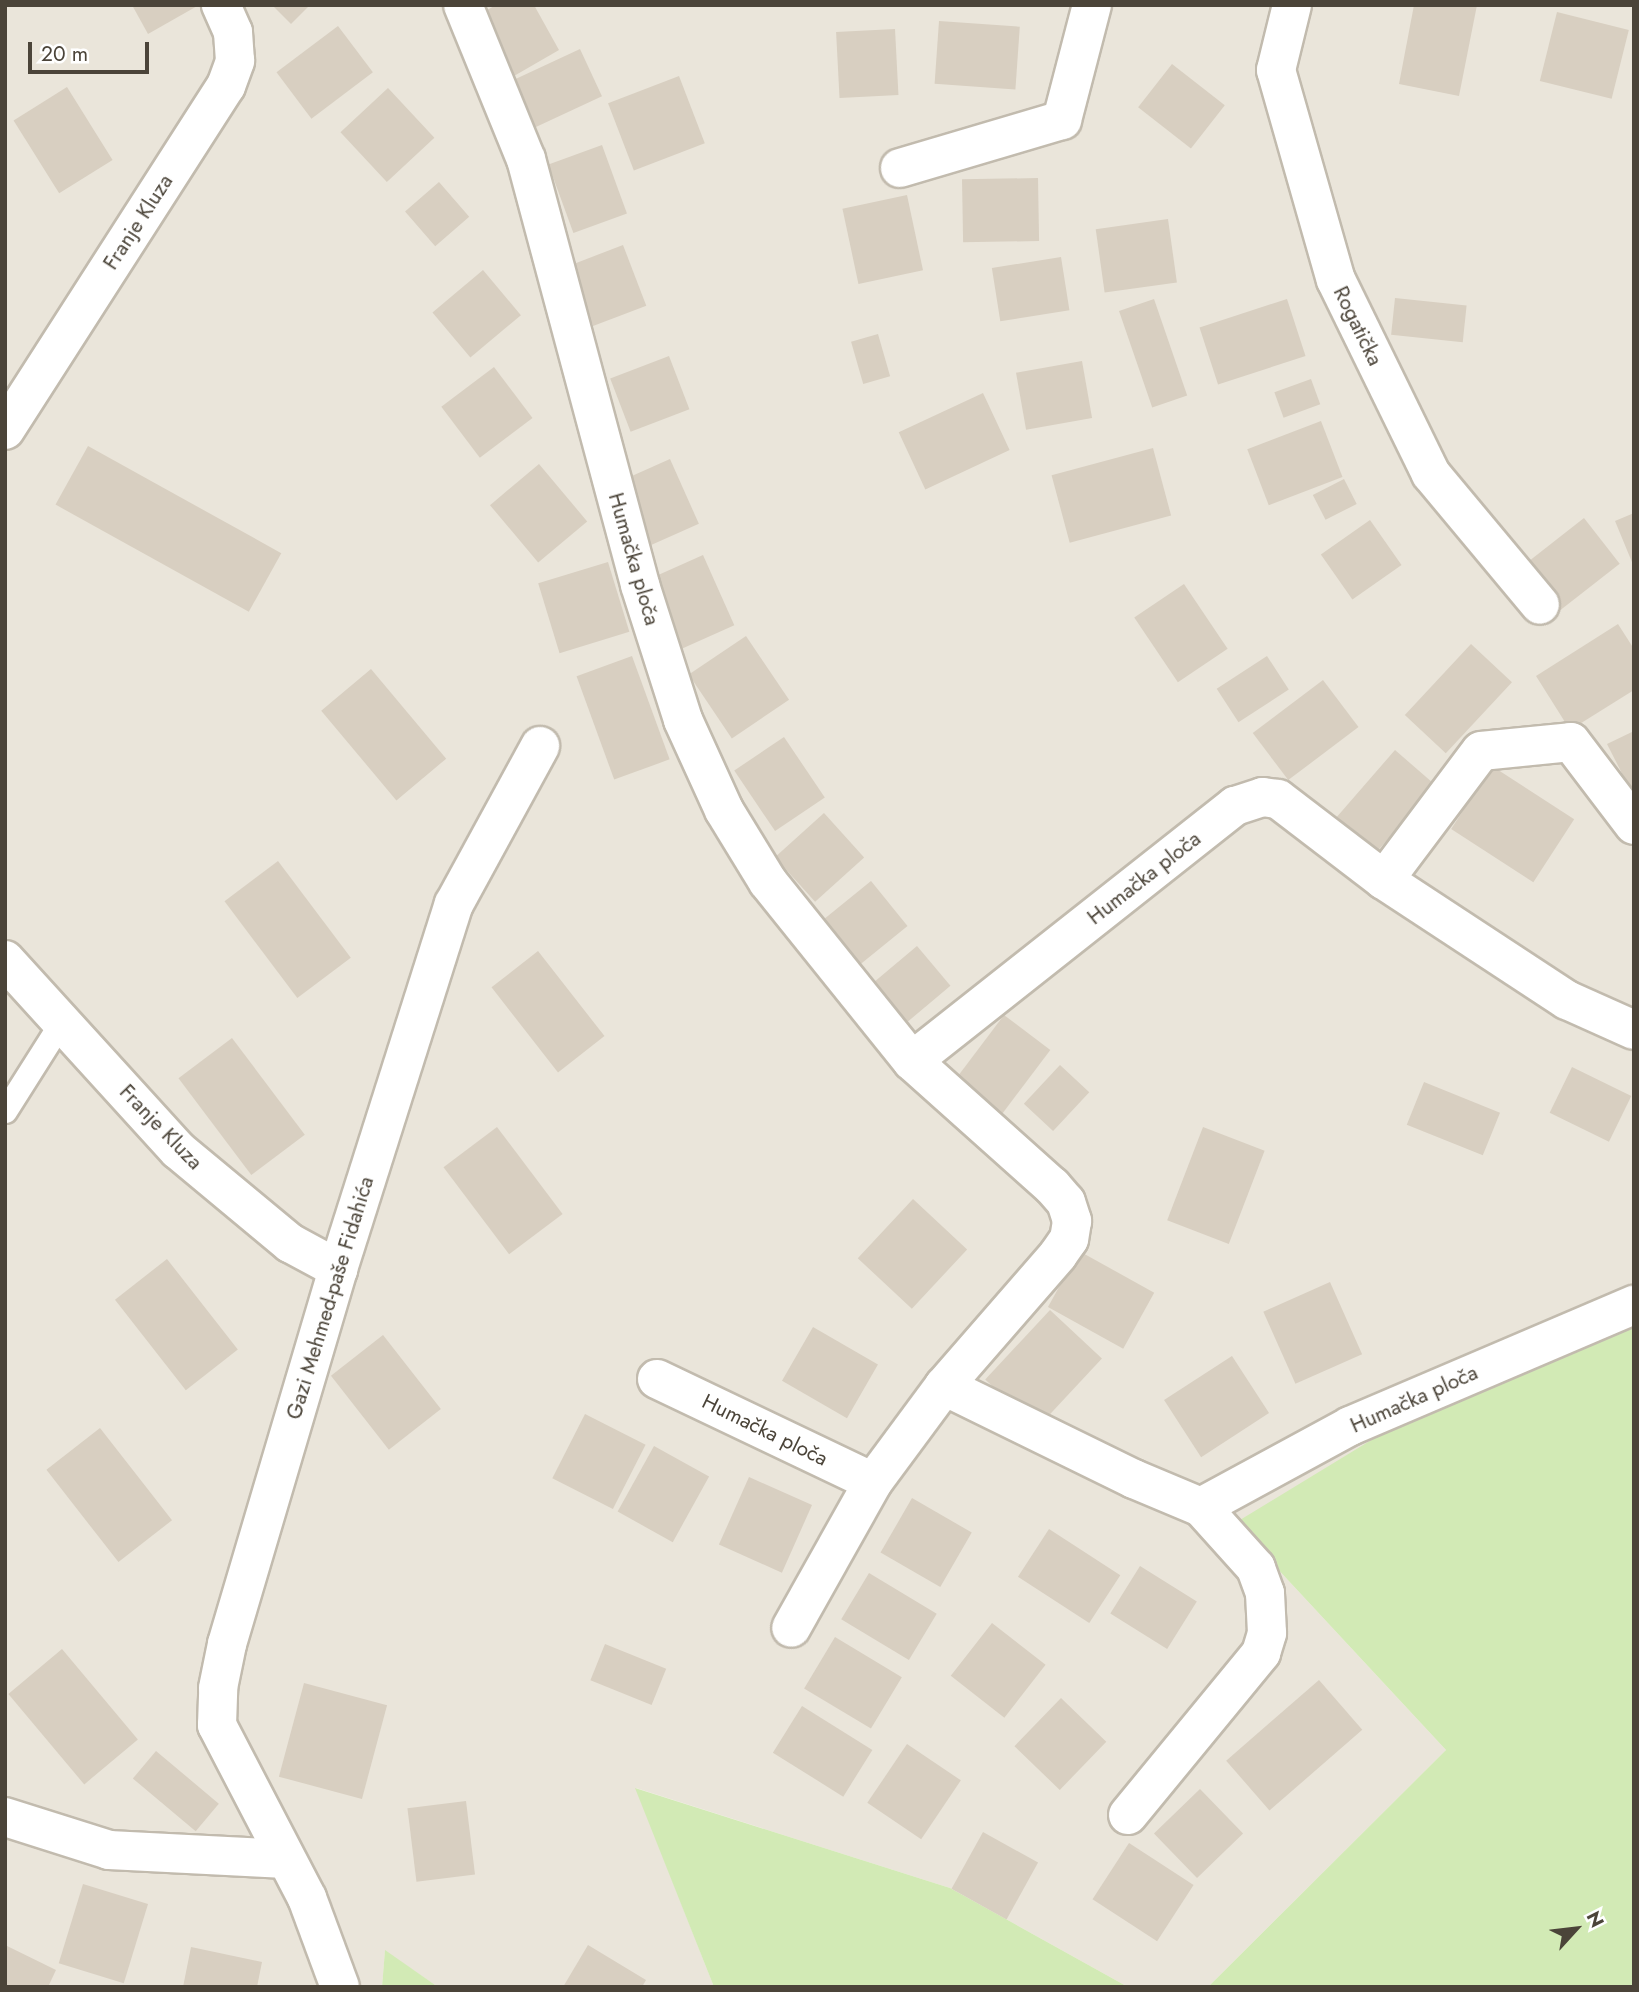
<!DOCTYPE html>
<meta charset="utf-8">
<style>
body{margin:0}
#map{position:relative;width:1639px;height:1992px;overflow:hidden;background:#f6f3ec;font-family:Jost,sans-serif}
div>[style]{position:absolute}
.residential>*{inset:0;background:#eae5da}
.green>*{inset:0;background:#d2eab5}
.building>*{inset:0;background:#d8cfc1;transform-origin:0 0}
.roads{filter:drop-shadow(2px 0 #c2bbae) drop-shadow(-2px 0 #c2bbae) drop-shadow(0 2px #c2bbae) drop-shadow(0 -2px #c2bbae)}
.lane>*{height:23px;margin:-11.5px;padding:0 11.5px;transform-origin:11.5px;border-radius:11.5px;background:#fff}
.street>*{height:38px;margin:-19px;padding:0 19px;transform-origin:19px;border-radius:19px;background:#fff}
span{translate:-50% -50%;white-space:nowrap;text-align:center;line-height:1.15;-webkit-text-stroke:5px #fff;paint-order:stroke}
.street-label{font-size:21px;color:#4b4439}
.frame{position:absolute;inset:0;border:7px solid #4b4439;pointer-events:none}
.north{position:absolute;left:1541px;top:1894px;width:70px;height:70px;-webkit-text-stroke:5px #fff;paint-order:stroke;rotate:63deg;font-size:19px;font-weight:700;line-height:28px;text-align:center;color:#4b4439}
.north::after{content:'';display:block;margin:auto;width:24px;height:32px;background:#4b4439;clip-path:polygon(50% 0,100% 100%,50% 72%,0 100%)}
.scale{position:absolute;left:28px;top:42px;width:121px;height:32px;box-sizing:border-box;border:4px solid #4b4439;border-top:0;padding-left:9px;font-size:21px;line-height:24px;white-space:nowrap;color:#4b4439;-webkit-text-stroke:5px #fff;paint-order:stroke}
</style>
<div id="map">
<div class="residential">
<i style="clip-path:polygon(5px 5px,1634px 5px,1634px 1316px,1235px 1523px,1446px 1750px,1208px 1987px,1128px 1987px,950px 1888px,636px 1788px,714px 1987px,438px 1987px,385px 1951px,382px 1987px,5px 1987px)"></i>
</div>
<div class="green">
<i style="clip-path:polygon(1634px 1316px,1634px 1987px,1208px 1987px,1446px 1750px,1235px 1523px,1437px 1400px)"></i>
<i style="clip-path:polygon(635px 1788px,950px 1888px,1128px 1987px,714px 1987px)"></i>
<i style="clip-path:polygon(385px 1950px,438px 1987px,382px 1987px)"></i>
</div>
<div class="building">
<i style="clip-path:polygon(132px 5px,199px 5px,148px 34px)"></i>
<i style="clip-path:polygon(272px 5px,310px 5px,291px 24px)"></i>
<i style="clip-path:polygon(496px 5px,534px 5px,559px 50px,514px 76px,480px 14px)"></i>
<i style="clip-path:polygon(1414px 5px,1477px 5px,1459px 96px,1399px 84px)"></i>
<i style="left:1557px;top:12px;width:74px;height:71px;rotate:14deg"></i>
<i style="left:939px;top:21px;width:81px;height:63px;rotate:4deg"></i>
<i style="left:338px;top:26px;width:58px;height:77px;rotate:53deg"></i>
<i style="left:895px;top:29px;width:66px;height:59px;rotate:87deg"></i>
<i style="left:580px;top:49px;width:52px;height:77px;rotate:65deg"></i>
<i style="left:1172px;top:64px;width:67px;height:55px;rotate:38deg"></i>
<i style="left:679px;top:76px;width:72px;height:76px;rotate:69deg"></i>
<i style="left:67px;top:87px;width:86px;height:63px;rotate:58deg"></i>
<i style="left:388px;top:88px;width:68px;height:65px;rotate:47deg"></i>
<i style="left:602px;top:145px;width:73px;height:57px;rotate:70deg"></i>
<i style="left:1038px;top:178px;width:63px;height:76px;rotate:89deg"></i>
<i style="left:439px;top:182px;width:46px;height:45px;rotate:49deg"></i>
<i style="left:907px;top:195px;width:77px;height:66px;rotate:78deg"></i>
<i style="left:1168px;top:219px;width:64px;height:73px;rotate:82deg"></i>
<i style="left:623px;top:245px;width:65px;height:57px;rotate:69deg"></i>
<i style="left:1061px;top:257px;width:54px;height:70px;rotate:81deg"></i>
<i style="left:483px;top:270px;width:59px;height:66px;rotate:50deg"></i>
<i style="left:1395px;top:298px;width:72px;height:37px;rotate:6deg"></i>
<i style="left:1154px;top:299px;width:102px;height:37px;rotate:71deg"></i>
<i style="left:1287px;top:299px;width:60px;height:92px;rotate:72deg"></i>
<i style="left:878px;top:334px;width:44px;height:28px;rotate:74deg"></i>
<i style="left:669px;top:356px;width:57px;height:63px;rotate:69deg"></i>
<i style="left:1082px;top:361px;width:58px;height:67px;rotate:80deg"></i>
<i style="left:494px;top:367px;width:64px;height:66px;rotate:53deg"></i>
<i style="left:1311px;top:379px;width:27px;height:39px;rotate:70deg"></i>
<i style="left:983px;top:393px;width:63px;height:93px;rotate:65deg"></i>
<i style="left:1321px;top:421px;width:60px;height:79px;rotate:69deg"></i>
<i style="left:88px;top:446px;width:221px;height:67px;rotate:29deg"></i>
<i style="left:1153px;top:448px;width:70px;height:105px;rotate:75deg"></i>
<i style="left:670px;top:459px;width:71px;height:59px;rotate:66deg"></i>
<i style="left:539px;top:464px;width:75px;height:64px;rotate:50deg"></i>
<i style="left:1344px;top:479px;width:28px;height:35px;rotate:63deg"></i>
<i style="clip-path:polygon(1634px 513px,1634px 567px,1615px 521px)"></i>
<i style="left:1584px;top:518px;width:58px;height:80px;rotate:52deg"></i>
<i style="left:1370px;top:520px;width:55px;height:60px;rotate:55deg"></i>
<i style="left:703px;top:555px;width:77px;height:60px;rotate:66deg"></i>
<i style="left:608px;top:562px;width:73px;height:73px;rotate:73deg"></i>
<i style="left:1184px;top:584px;width:78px;height:60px;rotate:56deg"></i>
<i style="clip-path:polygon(1618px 624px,1634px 649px,1634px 690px,1570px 730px,1536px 676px)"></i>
<i style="left:746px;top:636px;width:77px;height:69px;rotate:56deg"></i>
<i style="left:1471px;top:644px;width:56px;height:97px;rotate:43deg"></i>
<i style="left:632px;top:656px;width:110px;height:59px;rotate:70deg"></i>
<i style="left:1267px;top:656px;width:40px;height:60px;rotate:57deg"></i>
<i style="left:371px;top:669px;width:117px;height:65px;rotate:50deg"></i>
<i style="left:1323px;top:680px;width:59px;height:88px;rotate:53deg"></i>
<i style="clip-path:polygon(1634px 731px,1634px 797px,1607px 744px)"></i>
<i style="left:784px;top:737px;width:73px;height:60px;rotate:56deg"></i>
<i style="left:1395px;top:750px;width:53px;height:95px;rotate:41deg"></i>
<i style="left:1492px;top:766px;width:98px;height:75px;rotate:33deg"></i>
<i style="left:824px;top:813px;width:60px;height:66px;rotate:48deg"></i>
<i style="left:278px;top:861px;width:121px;height:67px;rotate:53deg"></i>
<i style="left:871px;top:881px;width:58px;height:65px;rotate:51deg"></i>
<i style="left:917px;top:946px;width:52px;height:59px;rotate:50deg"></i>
<i style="left:538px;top:951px;width:108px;height:59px;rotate:52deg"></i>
<i style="left:1004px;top:1015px;width:58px;height:83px;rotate:37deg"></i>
<i style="left:232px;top:1038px;width:121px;height:67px;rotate:53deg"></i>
<i style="left:1060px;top:1065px;width:40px;height:53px;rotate:43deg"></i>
<i style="left:1572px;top:1067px;width:66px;height:51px;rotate:26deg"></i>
<i style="left:1424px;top:1082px;width:82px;height:46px;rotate:22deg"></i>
<i style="left:497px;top:1127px;width:109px;height:67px;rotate:53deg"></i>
<i style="left:1203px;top:1127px;width:66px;height:100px;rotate:21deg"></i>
<i style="left:913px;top:1199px;width:74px;height:81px;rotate:43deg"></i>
<i style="left:1079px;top:1251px;width:86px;height:64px;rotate:29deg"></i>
<i style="left:167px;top:1259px;width:115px;height:66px;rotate:52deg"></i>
<i style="left:1330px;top:1282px;width:79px;height:73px;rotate:66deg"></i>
<i style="left:1050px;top:1310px;width:71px;height:95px;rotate:43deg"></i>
<i style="left:813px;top:1327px;width:75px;height:62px;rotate:30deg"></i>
<i style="left:383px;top:1335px;width:94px;height:66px;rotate:52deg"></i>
<i style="left:1232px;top:1356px;width:68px;height:81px;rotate:57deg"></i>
<i style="left:585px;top:1414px;width:68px;height:72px;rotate:27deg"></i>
<i style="left:100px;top:1428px;width:117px;height:68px;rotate:52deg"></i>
<i style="left:654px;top:1446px;width:63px;height:75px;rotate:29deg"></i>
<i style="left:749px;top:1477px;width:69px;height:74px;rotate:24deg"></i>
<i style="left:912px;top:1498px;width:69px;height:63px;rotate:30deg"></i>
<i style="left:1049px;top:1529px;width:85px;height:57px;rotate:33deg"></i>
<i style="left:1140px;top:1566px;width:67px;height:56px;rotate:32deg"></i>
<i style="left:869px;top:1573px;width:79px;height:54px;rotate:31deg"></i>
<i style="left:992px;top:1623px;width:68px;height:67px;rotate:38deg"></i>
<i style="left:835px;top:1637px;width:78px;height:60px;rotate:31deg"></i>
<i style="left:605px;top:1644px;width:66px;height:39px;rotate:22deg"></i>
<i style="left:62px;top:1649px;width:118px;height:70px;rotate:50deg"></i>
<i style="left:1319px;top:1680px;width:66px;height:123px;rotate:49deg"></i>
<i style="left:304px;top:1683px;width:86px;height:97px;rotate:15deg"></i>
<i style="left:1061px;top:1698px;width:63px;height:67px;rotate:44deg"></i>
<i style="left:802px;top:1706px;width:83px;height:55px;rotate:32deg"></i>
<i style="left:907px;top:1744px;width:65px;height:71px;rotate:34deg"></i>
<i style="left:156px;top:1751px;width:82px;height:36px;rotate:40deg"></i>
<i style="left:1200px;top:1789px;width:62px;height:64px;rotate:46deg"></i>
<i style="left:466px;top:1801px;width:74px;height:59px;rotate:83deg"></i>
<i style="left:983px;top:1832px;width:63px;height:65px;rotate:29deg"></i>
<i style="left:1129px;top:1843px;width:77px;height:67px;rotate:33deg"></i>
<i style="left:83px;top:1884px;width:68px;height:83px;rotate:17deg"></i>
<i style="clip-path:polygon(5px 1945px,56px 1970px,48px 1987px,5px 1987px)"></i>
<i style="clip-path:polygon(588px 1945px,646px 1980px,642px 1987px,563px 1987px)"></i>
<i style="clip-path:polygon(191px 1947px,262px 1962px,257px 1987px,183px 1987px)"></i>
</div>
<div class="roads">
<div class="lane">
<i style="left:5px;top:1111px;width:107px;rotate:-57.7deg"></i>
</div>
<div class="street">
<i style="left:463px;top:5px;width:166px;rotate:67.8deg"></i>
<i style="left:526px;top:159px;width:441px;rotate:75deg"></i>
<i style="left:640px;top:585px;width:142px;rotate:72.3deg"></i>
<i style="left:683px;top:720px;width:99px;rotate:65.5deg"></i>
<i style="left:724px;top:810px;width:84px;rotate:58.6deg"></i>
<i style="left:768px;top:882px;width:230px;rotate:51.2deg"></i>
<i style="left:912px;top:1061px;width:188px;rotate:41.8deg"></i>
<i style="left:1052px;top:1186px;width:21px;rotate:49deg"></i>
<i style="left:1066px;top:1202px;width:20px;rotate:72deg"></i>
<i style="left:1072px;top:1221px;width:18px;rotate:99deg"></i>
<i style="left:1069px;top:1239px;width:19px;rotate:125deg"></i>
<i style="left:1058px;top:1255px;width:174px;rotate:131deg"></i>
<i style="left:944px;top:1386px;width:119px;rotate:126.5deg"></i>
<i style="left:873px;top:1482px;width:167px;rotate:119.3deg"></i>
<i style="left:1292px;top:5px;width:67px;rotate:103.8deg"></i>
<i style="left:1276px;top:70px;width:218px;rotate:74.1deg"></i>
<i style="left:1336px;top:280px;width:216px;rotate:63.9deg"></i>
<i style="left:1431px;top:474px;width:170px;rotate:50.2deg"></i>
<i style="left:900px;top:168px;width:169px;rotate:-16.5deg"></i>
<i style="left:1062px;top:120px;width:119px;rotate:-75.4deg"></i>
<i style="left:5px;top:430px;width:409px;rotate:-57.3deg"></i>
<i style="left:226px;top:86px;width:27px;rotate:-70deg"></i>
<i style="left:235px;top:61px;width:29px;rotate:-94deg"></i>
<i style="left:233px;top:32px;width:30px;rotate:-114deg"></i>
<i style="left:1384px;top:880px;width:161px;rotate:-53.1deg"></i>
<i style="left:1481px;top:751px;width:90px;rotate:-5.7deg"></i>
<i style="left:1571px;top:742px;width:104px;rotate:52.8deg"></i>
<i style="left:5px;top:960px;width:257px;rotate:47.7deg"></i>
<i style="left:178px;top:1150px;width:146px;rotate:39.7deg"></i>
<i style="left:290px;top:1243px;width:55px;rotate:28.4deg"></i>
<i style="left:912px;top:1061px;width:412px;rotate:-38.3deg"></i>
<i style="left:1235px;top:806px;width:29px;rotate:-18deg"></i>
<i style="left:1263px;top:797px;width:15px;rotate:8deg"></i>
<i style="left:1278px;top:799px;width:133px;rotate:37.4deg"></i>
<i style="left:1384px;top:880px;width:219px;rotate:33.3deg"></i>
<i style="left:1567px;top:1000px;width:73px;rotate:24.1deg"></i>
<i style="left:657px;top:1379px;width:239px;rotate:25.5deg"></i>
<i style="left:944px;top:1386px;width:212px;rotate:26.1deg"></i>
<i style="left:1134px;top:1479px;width:73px;rotate:22.7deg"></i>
<i style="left:1201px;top:1507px;width:170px;rotate:-28.5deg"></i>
<i style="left:1350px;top:1426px;width:309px;rotate:-23.1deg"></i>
<i style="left:1128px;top:1815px;width:210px;rotate:-50.6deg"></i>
<i style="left:1261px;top:1653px;width:21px;rotate:-73deg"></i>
<i style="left:1267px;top:1633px;width:40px;rotate:-92.9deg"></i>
<i style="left:1265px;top:1593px;width:27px;rotate:-110deg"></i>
<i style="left:1256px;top:1568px;width:82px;rotate:-132deg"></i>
<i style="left:5px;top:1817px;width:109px;rotate:17.6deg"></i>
<i style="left:109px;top:1850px;width:177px;rotate:2.9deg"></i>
<i style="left:340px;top:1987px;width:95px;rotate:-110.3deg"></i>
<i style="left:307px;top:1898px;width:195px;rotate:-117.5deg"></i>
<i style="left:217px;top:1725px;width:37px;rotate:-88deg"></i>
<i style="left:218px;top:1688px;width:45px;rotate:-78.4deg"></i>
<i style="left:227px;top:1644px;width:391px;rotate:-73.5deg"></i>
<i style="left:338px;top:1269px;width:383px;rotate:-72.4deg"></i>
<i style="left:454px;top:904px;width:180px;rotate:-61.4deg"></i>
</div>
</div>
<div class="street-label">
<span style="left:138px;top:222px;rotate:-57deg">Franje Kluza</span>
<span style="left:1358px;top:326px;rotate:64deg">Rogatička</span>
<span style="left:634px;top:559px;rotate:74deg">Humačka ploča</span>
<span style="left:1144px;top:878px;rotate:-38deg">Humačka ploča</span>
<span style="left:161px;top:1127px;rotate:46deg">Franje Kluza</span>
<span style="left:330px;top:1298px;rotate:-73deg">Gazi Mehmed-paše Fidahića</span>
<span style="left:1414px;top:1399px;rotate:-24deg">Humačka ploča</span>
<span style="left:765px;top:1430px;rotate:26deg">Humačka ploča</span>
</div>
<div class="frame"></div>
<div class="north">N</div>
<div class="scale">20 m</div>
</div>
